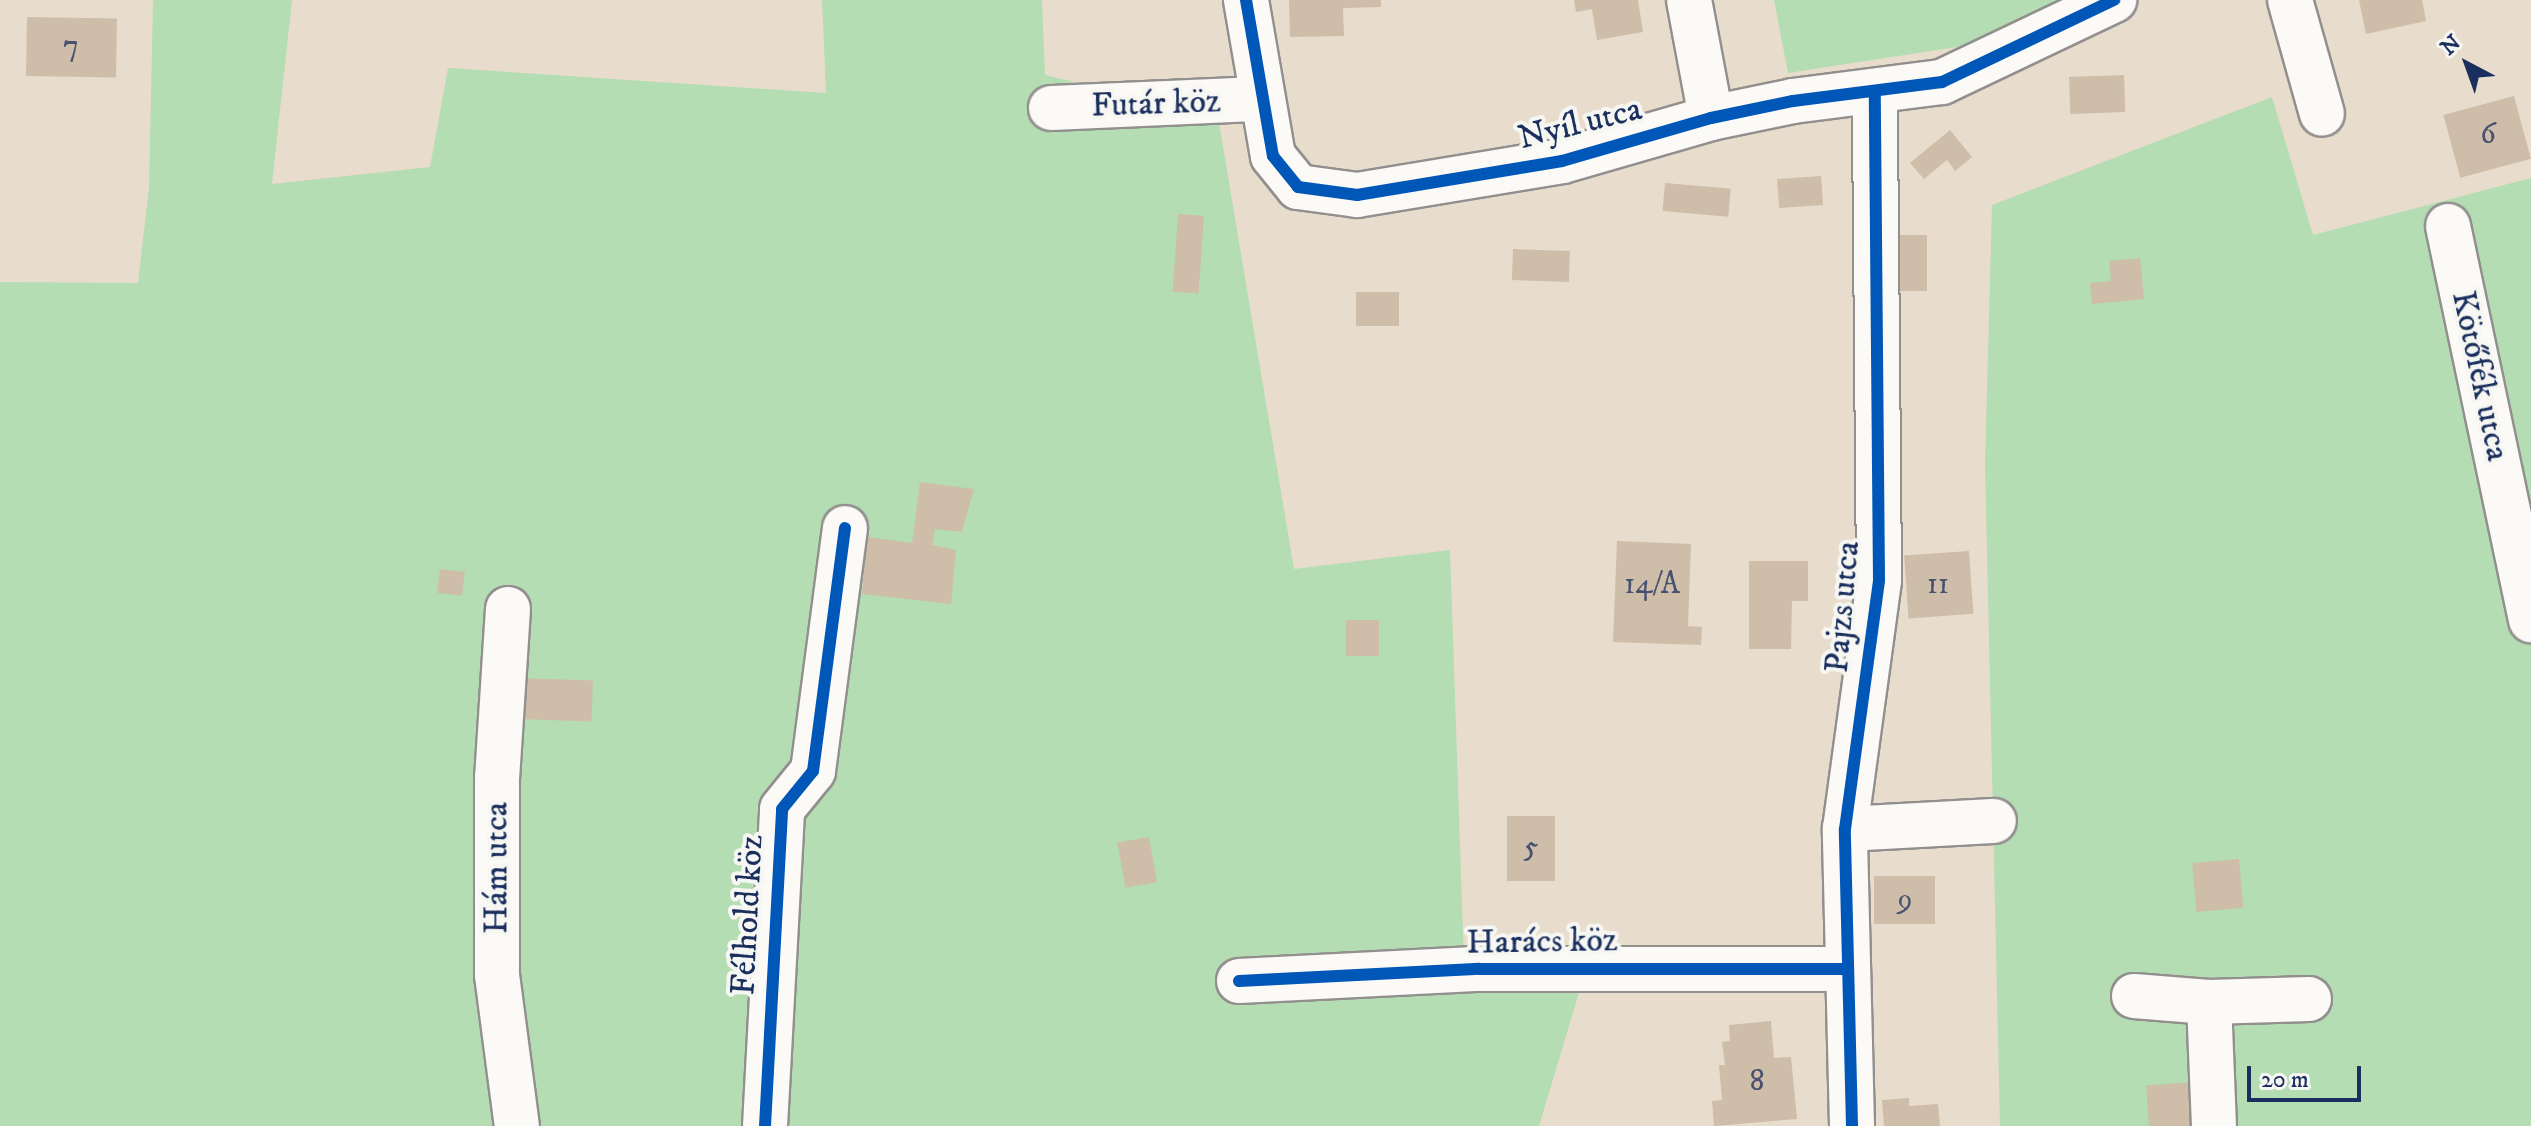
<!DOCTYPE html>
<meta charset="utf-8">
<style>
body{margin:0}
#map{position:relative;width:2531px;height:1126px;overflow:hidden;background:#e8dccc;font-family:"IM FELL DW Pica",serif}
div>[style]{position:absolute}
.green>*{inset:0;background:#b4ddb3}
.building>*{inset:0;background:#cebda8;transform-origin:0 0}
.roads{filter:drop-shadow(2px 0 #928f8f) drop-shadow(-2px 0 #928f8f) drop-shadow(0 2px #928f8f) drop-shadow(0 -2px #928f8f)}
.minor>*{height:44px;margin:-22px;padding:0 22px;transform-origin:22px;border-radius:22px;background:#fcfaf7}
.cycleway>*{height:12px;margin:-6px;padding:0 6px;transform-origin:6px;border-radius:6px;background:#0057b8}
span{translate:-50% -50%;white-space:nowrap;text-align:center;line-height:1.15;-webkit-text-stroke:8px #f6f6f2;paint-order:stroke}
.number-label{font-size:30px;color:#485270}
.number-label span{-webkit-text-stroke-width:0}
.street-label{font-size:34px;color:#1b2f5e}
.north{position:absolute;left:2427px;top:24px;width:80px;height:80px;-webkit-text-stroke:6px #f6f6f2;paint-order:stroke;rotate:319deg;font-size:22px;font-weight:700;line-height:32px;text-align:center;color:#1b2f5e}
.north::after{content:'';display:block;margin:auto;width:28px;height:36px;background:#1b2f5e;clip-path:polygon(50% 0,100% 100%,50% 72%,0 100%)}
.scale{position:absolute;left:2247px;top:1066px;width:114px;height:36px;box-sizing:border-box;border:4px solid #1b2f5e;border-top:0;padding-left:10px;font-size:24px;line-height:28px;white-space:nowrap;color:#1b2f5e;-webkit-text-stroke:6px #f6f6f2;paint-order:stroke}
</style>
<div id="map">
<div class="green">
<i style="clip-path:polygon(153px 0,292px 0,272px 184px,430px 167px,448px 68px,826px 93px,822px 0,1042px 0,1045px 75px,1218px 117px,1294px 569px,1450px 550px,1465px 992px,1584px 976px,1539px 1126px,0 1126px,0 282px,138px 283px,149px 188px)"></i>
<i style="clip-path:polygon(1774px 0,2092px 0,2048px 33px,1788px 73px)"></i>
<i style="clip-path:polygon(2272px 97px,2313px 235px,2531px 178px,2531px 1126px,2000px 1126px,1985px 464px,1992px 205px)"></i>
</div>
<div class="building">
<i style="clip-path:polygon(1289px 0,1381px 0,1381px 7px,1343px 8px,1344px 36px,1290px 37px)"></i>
<i style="clip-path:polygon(1574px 0,1638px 0,1643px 32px,1597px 40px,1592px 9px,1576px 12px)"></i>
<i style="clip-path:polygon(2359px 0,2422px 0,2426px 21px,2366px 34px)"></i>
<i style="left:27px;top:17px;width:90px;height:59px;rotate:1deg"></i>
<i style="left:2124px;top:75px;width:37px;height:55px;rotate:88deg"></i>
<i style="left:2514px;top:96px;width:65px;height:73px;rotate:75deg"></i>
<i style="clip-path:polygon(1950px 130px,1972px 157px,1955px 171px,1947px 160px,1924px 179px,1910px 163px)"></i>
<i style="left:1821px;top:176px;width:29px;height:44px;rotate:86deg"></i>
<i style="left:1665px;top:183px;width:66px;height:28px;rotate:5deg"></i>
<i style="left:1178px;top:214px;width:26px;height:78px;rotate:4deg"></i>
<i style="left:1896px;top:235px;width:31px;height:56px"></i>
<i style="left:1513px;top:249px;width:57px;height:31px;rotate:2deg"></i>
<i style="clip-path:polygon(2140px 258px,2144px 299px,2092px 304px,2090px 283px,2111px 281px,2109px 261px)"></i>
<i style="left:1356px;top:292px;width:43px;height:34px"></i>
<i style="clip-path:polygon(920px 482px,974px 489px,962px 532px,935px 529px,932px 545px,956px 550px,951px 604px,862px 594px,867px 537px,912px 543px)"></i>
<i style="clip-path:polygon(1617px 541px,1691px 544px,1688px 626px,1702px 627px,1701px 645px,1613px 642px)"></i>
<i style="left:1969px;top:551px;width:63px;height:65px;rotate:86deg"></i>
<i style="clip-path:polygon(1749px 561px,1808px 561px,1808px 601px,1792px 601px,1791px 649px,1749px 649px)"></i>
<i style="left:440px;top:569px;width:25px;height:24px;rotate:7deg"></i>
<i style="left:1346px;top:620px;width:33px;height:36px"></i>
<i style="left:519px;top:678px;width:74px;height:41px;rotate:2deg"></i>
<i style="left:1507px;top:816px;width:48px;height:65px"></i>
<i style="left:1149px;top:837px;width:46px;height:32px;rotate:80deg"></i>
<i style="left:2239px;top:859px;width:49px;height:47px;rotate:85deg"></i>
<i style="left:1935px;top:876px;width:48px;height:61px;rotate:90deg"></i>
<i style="clip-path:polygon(1771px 1021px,1774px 1058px,1791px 1057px,1797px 1119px,1714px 1126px,1712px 1101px,1722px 1100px,1719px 1065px,1725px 1065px,1722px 1042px,1730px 1041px,1729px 1025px)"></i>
<i style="left:2194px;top:1082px;width:44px;height:48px;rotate:86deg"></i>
<i style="clip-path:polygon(1909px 1098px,1909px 1106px,1938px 1104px,1940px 1126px,1884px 1126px,1882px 1100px)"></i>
</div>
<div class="roads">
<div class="minor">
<i style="left:1246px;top:0;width:158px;rotate:80.2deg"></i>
<i style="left:1273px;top:156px;width:40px;rotate:51deg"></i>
<i style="left:1298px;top:187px;width:60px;rotate:7.7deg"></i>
<i style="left:1357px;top:195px;width:208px;rotate:-9.4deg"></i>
<i style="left:1562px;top:161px;width:155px;rotate:-16.1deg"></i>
<i style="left:1711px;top:118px;width:84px;rotate:-11.7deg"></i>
<i style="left:1793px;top:101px;width:150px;rotate:-7.3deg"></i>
<i style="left:1942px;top:82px;width:191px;rotate:-25.5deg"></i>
<i style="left:1689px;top:0;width:120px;rotate:79.4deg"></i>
<i style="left:2290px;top:0;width:118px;rotate:74.3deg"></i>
<i style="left:1051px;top:108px;width:210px;rotate:-2.5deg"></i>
<i style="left:2448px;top:226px;width:403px;rotate:78.1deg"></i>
<i style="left:508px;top:609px;width:168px;rotate:93.7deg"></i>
<i style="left:497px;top:777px;width:198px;rotate:90deg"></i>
<i style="left:497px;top:975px;width:152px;rotate:82.5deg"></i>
<i style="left:1845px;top:829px;width:149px;rotate:-3.1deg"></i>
<i style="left:1239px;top:981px;width:241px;rotate:-2.9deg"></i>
<i style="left:1480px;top:969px;width:365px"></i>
<i style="left:2134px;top:996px;width:75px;rotate:4.6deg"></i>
<i style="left:2209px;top:1002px;width:124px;rotate:87.7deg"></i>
<i style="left:2209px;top:1002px;width:100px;rotate:-1.7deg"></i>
<i style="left:765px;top:1126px;width:317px;rotate:-86.9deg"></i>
<i style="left:782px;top:809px;width:49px;rotate:-50.8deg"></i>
<i style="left:813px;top:771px;width:245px;rotate:-82.5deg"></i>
<i style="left:1852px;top:1126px;width:297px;rotate:-91.4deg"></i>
<i style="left:1845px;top:829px;width:251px;rotate:-82.2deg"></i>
<i style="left:1879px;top:580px;width:489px;rotate:-90.5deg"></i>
</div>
</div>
<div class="cycleway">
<i style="left:1246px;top:0;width:158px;rotate:80.2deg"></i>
<i style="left:1273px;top:156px;width:40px;rotate:51deg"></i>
<i style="left:1298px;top:187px;width:60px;rotate:7.7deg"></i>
<i style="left:1357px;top:195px;width:208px;rotate:-9.4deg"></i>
<i style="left:1562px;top:161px;width:155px;rotate:-16.1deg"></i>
<i style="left:1711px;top:118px;width:84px;rotate:-11.7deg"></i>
<i style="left:1793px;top:101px;width:150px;rotate:-7.3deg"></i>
<i style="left:1942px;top:82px;width:191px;rotate:-25.5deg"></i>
<i style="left:1239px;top:981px;width:241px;rotate:-2.9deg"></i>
<i style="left:1480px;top:969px;width:365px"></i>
<i style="left:765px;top:1126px;width:317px;rotate:-86.9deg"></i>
<i style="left:782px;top:809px;width:49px;rotate:-50.8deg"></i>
<i style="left:813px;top:771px;width:245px;rotate:-82.5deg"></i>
<i style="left:1852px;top:1126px;width:297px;rotate:-91.4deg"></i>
<i style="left:1845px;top:829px;width:251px;rotate:-82.2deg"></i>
<i style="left:1879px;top:580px;width:489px;rotate:-90.5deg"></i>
</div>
<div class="number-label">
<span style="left:71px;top:47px">7</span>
<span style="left:2488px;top:135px">6</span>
<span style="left:1652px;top:585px">14/A</span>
<span style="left:1938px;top:585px">11</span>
<span style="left:1531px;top:848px">5</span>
<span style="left:1905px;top:900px">9</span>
<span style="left:1757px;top:1082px">8</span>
</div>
<div class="street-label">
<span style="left:1156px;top:104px;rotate:-2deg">Futár köz</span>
<span style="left:1580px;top:124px;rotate:-14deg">Nyíl utca</span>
<span style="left:2480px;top:376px;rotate:78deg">Kötőfék utca</span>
<span style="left:1843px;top:607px;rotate:-85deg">Pajzs utca</span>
<span style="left:497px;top:868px;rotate:-90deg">Hám utca</span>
<span style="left:748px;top:915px;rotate:-87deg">Félhold köz</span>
<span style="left:1542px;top:942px;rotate:-1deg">Harács köz</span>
</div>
<div class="north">N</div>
<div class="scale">20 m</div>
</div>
